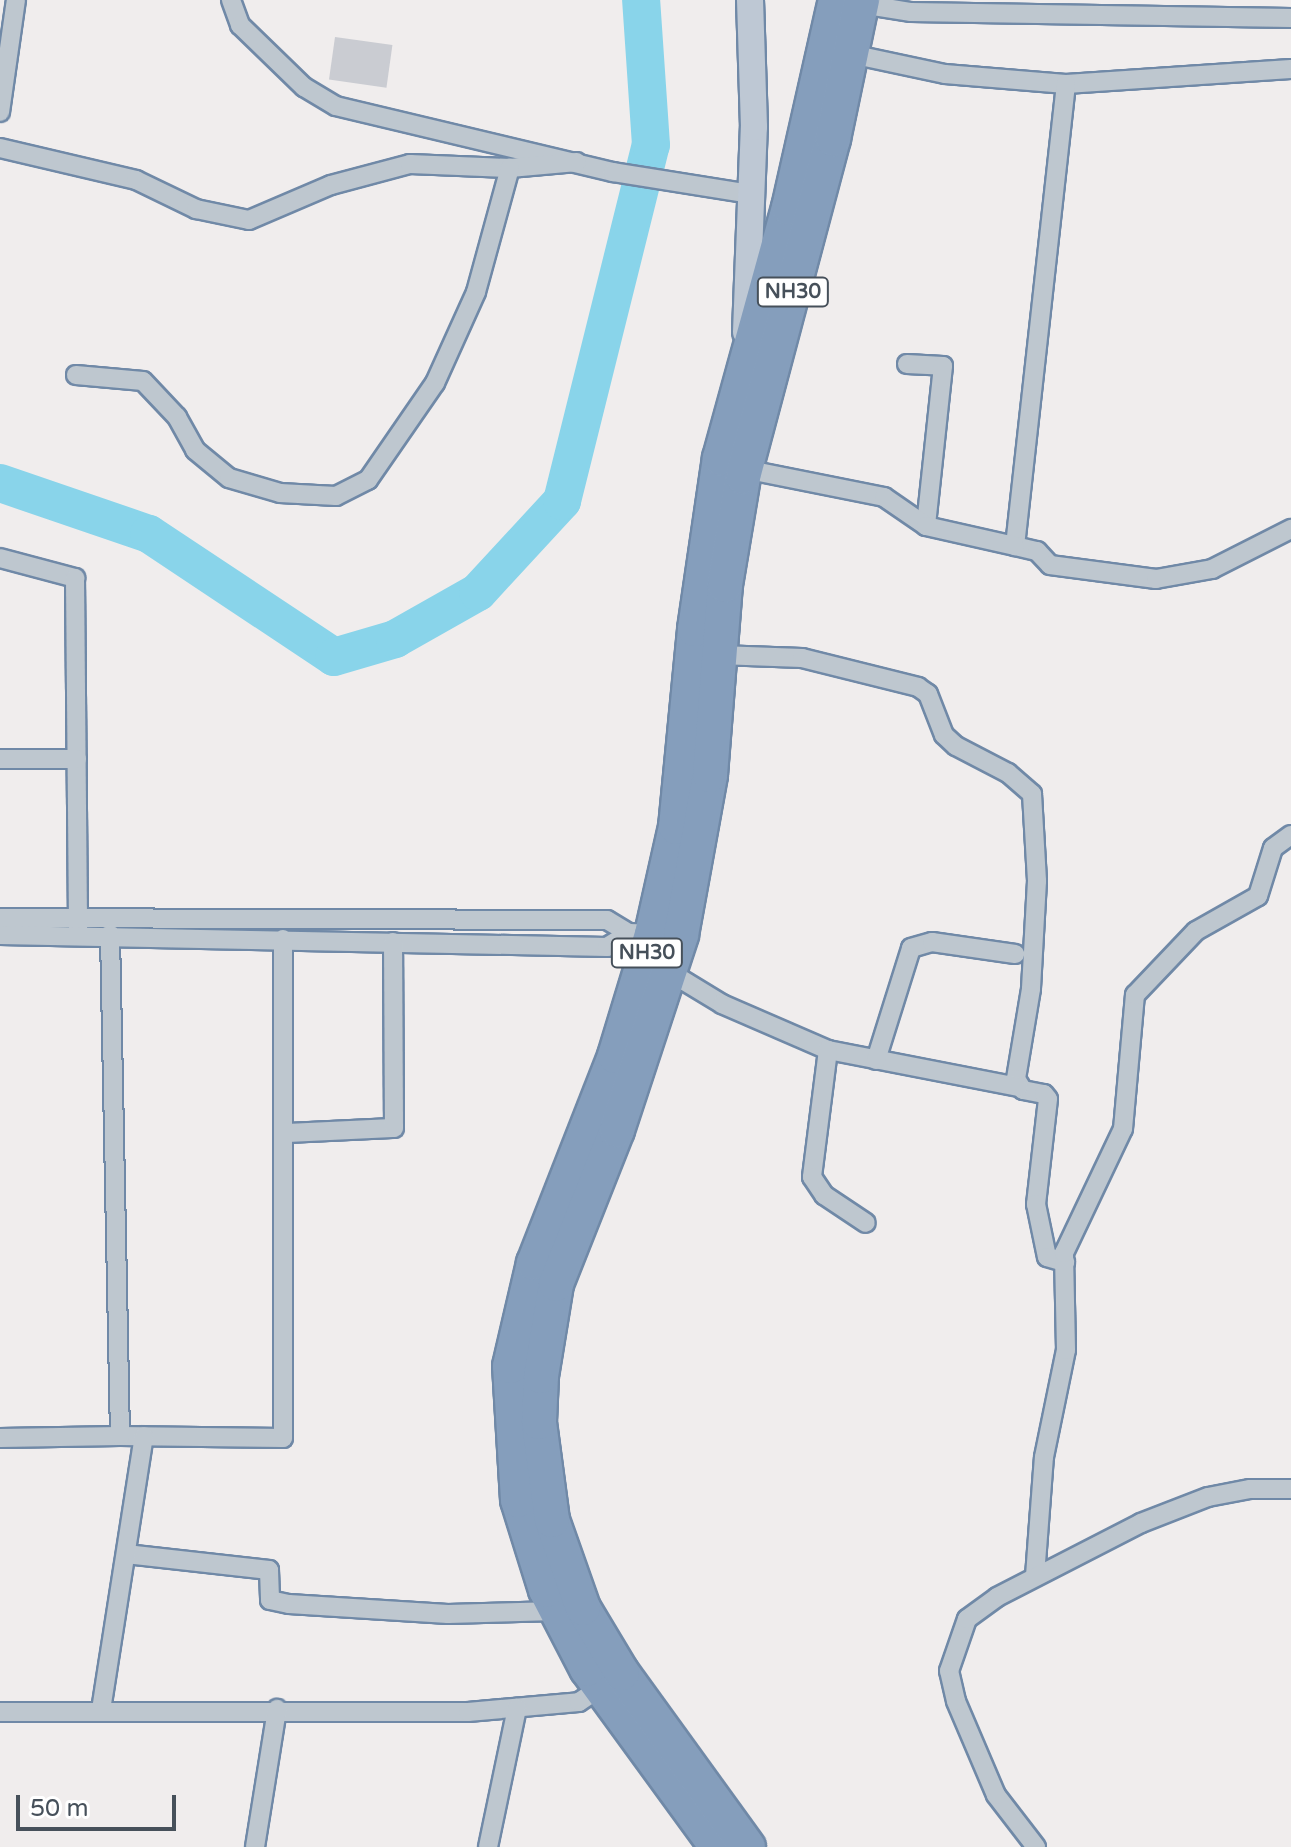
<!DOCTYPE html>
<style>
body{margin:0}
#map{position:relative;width:1291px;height:1847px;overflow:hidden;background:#f0eded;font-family:"Varela Round",sans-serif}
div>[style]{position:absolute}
.river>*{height:38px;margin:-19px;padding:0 19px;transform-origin:19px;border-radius:19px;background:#89d4ea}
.building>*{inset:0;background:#caccd2;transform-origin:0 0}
.roads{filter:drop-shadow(2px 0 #7089a7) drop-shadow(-2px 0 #7089a7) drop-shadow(0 2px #7089a7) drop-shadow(0 -2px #7089a7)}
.street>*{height:18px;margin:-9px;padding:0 9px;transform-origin:9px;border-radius:9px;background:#bec7cf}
.secondary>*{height:26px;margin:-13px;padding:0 13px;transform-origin:13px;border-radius:13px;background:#bec8d4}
.highway>*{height:34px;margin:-17px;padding:0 17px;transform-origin:17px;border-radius:17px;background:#859ebc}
span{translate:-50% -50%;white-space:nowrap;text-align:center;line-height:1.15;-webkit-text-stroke:6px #fff;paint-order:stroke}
.shield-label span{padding:2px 6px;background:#fff;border:2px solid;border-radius:6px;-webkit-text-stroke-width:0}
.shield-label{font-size:20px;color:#46505a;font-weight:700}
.scale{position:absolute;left:16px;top:1795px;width:160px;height:36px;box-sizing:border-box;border:4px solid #46505a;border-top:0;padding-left:10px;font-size:24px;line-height:28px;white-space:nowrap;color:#46505a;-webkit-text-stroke:6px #fff;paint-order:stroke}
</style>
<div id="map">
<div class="river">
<i style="left:0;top:483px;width:157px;rotate:18.9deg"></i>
<i style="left:149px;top:534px;width:222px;rotate:33.6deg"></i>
<i style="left:334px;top:657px;width:64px;rotate:-16.4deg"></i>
<i style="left:395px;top:639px;width:95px;rotate:-29.5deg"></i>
<i style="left:478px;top:592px;width:124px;rotate:-47.3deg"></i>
<i style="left:562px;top:501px;width:367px;rotate:-76deg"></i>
<i style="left:651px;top:145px;width:145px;rotate:-93.9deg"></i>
</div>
<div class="building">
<i style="left:335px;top:37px;width:58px;height:43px;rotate:8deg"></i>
</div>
<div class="roads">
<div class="street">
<i style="left:231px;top:0;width:27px;rotate:70deg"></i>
<i style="left:240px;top:25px;width:89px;rotate:44.1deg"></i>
<i style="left:304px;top:87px;width:37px;rotate:31deg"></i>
<i style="left:336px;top:106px;width:285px;rotate:13.4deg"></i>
<i style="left:613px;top:172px;width:139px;rotate:9.1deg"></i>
<i style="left:855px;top:3px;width:57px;rotate:9.1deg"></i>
<i style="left:911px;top:12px;width:380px;rotate:0.9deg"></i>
<i style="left:851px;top:54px;width:96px;rotate:12deg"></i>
<i style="left:945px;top:74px;width:121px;rotate:4.7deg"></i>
<i style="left:1066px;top:84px;width:225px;rotate:-3.8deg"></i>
<i style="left:1066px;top:84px;width:465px;rotate:96.3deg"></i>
<i style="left:1015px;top:546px;width:23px;rotate:13deg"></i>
<i style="left:1037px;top:551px;width:19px;rotate:47deg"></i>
<i style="left:1050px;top:565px;width:107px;rotate:7.5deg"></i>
<i style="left:1156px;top:579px;width:57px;rotate:-10.1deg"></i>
<i style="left:1212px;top:569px;width:89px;rotate:-26.9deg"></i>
<i style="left:0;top:112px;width:113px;rotate:-81.9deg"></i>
<i style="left:0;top:148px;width:140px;rotate:13.2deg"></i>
<i style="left:136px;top:180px;width:67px;rotate:25.8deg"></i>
<i style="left:196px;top:209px;width:54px;rotate:11.7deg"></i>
<i style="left:249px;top:220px;width:89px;rotate:-23.1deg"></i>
<i style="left:331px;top:185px;width:82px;rotate:-14.9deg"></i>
<i style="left:410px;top:164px;width:100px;rotate:2.3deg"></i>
<i style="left:510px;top:168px;width:67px;rotate:-5.1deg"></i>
<i style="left:907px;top:364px;width:36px;rotate:3deg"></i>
<i style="left:943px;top:366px;width:161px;rotate:96.1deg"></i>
<i style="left:76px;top:375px;width:67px;rotate:5.1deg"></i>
<i style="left:143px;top:381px;width:50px;rotate:46.6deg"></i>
<i style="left:177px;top:417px;width:38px;rotate:61deg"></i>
<i style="left:195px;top:450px;width:44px;rotate:39.5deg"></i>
<i style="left:229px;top:478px;width:53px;rotate:16.4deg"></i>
<i style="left:280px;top:493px;width:56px;rotate:3.1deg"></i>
<i style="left:336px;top:496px;width:36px;rotate:-27deg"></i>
<i style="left:368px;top:480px;width:118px;rotate:-55.4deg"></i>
<i style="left:435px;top:383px;width:100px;rotate:-65.7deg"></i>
<i style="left:476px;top:292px;width:129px;rotate:-74.7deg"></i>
<i style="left:744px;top:469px;width:143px;rotate:11.3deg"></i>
<i style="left:884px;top:497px;width:51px;rotate:34.6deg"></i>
<i style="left:926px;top:526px;width:91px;rotate:12.7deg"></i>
<i style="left:0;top:558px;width:78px;rotate:14.9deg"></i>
<i style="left:75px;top:578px;width:350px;rotate:89.5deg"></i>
<i style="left:719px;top:655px;width:83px;rotate:2.1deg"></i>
<i style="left:802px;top:658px;width:120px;rotate:14deg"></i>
<i style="left:918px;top:687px;width:12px;rotate:35deg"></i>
<i style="left:928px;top:694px;width:44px;rotate:68.7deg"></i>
<i style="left:944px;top:735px;width:16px;rotate:43deg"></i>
<i style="left:956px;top:746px;width:59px;rotate:27.4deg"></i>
<i style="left:1008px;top:773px;width:32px;rotate:41deg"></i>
<i style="left:1032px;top:794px;width:87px;rotate:86.7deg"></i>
<i style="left:1037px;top:881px;width:108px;rotate:93.2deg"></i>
<i style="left:1031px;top:989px;width:91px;rotate:99.5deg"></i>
<i style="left:1016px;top:1079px;width:13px;rotate:58deg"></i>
<i style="left:1023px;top:1090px;width:21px;rotate:11deg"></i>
<i style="left:1044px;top:1094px;width:6px;rotate:51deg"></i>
<i style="left:1048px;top:1099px;width:106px;rotate:96.5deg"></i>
<i style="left:1036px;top:1204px;width:54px;rotate:78.3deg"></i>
<i style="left:1047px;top:1257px;width:19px;rotate:16deg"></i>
<i style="left:0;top:759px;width:77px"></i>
<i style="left:0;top:918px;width:607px;rotate:0.19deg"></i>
<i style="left:607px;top:920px;width:26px;rotate:31deg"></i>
<i style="left:629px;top:933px;width:29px;rotate:2deg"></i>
<i style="left:0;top:935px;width:607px;rotate:1.13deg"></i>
<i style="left:607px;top:947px;width:26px;rotate:-32deg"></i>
<i style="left:671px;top:973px;width:60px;rotate:31.3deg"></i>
<i style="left:722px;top:1004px;width:116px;rotate:23.5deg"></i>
<i style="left:828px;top:1050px;width:194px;rotate:11deg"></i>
<i style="left:828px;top:1050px;width:128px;rotate:97.2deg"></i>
<i style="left:812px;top:1177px;width:22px;rotate:56deg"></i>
<i style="left:824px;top:1195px;width:50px;rotate:33.7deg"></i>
<i style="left:876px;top:1060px;width:117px;rotate:-72.6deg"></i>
<i style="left:911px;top:948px;width:22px;rotate:-16deg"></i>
<i style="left:932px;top:942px;width:84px;rotate:8.2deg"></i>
<i style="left:286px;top:1133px;width:108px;rotate:-2.7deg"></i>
<i style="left:394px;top:1128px;width:186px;rotate:-90.3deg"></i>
<i style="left:120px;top:1436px;width:163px;rotate:0.7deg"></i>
<i style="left:283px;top:1438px;width:499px;rotate:-90deg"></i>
<i style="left:0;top:1438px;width:120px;rotate:-1deg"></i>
<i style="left:120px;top:1436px;width:502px;rotate:-91.14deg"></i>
<i style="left:126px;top:1554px;width:144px;rotate:6.4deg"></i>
<i style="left:269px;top:1570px;width:30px;rotate:88deg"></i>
<i style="left:270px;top:1600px;width:19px;rotate:12deg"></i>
<i style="left:289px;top:1604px;width:159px;rotate:3.6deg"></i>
<i style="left:448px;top:1614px;width:108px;rotate:-1.6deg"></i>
<i style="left:1035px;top:1576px;width:119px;rotate:-85.7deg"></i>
<i style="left:1044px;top:1457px;width:109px;rotate:-78.4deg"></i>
<i style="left:1066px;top:1350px;width:97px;rotate:-91.2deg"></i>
<i style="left:1064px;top:1253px;width:137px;rotate:-64.6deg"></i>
<i style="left:1123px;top:1129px;width:135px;rotate:-84.9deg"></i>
<i style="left:1135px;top:995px;width:88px;rotate:-46.4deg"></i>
<i style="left:1196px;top:931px;width:71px;rotate:-29.4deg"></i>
<i style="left:1258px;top:896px;width:50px;rotate:-72.6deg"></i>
<i style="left:1273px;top:848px;width:22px;rotate:-36deg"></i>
<i style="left:101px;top:1710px;width:277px;rotate:-81.1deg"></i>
<i style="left:0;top:1712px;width:468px"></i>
<i style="left:468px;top:1712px;width:111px;rotate:-5.1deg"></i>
<i style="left:579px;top:1702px;width:32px;rotate:-34deg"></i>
<i style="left:255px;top:1847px;width:140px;rotate:-80.9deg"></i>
<i style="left:488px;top:1847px;width:142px;rotate:-78.2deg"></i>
<i style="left:1036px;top:1847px;width:66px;rotate:-127.6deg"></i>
<i style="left:996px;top:1795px;width:102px;rotate:-113.1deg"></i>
<i style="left:956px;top:1701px;width:31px;rotate:-103deg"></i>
<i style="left:949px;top:1671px;width:55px;rotate:-70.9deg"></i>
<i style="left:967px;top:1619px;width:37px;rotate:-36deg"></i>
<i style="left:997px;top:1597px;width:162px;rotate:-27.2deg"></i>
<i style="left:1141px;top:1523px;width:72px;rotate:-21.2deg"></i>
<i style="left:1208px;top:1497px;width:43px;rotate:-10.8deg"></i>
<i style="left:1250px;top:1489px;width:41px"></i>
</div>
<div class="secondary">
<i style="left:746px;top:332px;width:205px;rotate:-87.8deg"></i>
<i style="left:754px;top:127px;width:127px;rotate:-91.8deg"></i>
</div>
<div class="highway">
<i style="left:717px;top:1847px;width:220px;rotate:-126.1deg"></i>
<i style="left:587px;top:1669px;width:89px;rotate:-117.4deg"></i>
<i style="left:546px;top:1590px;width:94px;rotate:-107.3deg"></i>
<i style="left:518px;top:1500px;width:134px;rotate:-93.4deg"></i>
<i style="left:510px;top:1366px;width:106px;rotate:-76.9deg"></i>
<i style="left:534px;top:1263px;width:222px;rotate:-68.6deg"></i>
<i style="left:615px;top:1056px;width:127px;rotate:-73.1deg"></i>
<i style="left:652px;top:934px;width:110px;rotate:-77.4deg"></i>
<i style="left:676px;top:827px;width:199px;rotate:-84.5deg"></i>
<i style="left:695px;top:629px;width:173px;rotate:-81.7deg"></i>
<i style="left:720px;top:458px;width:259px;rotate:-74.6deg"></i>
<i style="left:789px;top:208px;width:213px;rotate:-77.3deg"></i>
<i style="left:748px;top:1847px;width:215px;rotate:-125.9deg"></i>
<i style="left:622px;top:1673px;width:76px;rotate:-121deg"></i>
<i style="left:583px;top:1608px;width:93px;rotate:-109.4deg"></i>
<i style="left:552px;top:1520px;width:99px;rotate:-97.6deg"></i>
<i style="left:539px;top:1422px;width:46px;rotate:-87.5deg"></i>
<i style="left:541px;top:1376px;width:93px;rotate:-80.7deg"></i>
<i style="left:556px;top:1284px;width:166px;rotate:-68.4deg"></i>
<i style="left:617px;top:1130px;width:205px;rotate:-71.8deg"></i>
<i style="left:681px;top:935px;width:163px;rotate:-79.7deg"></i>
<i style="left:710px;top:775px;width:191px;rotate:-85.5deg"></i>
<i style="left:725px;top:585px;width:109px;rotate:-80.5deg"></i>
<i style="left:743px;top:477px;width:350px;rotate:-75.1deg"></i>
<i style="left:833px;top:139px;width:142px;rotate:-78.2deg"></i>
</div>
</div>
<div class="shield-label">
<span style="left:793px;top:292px">NH30</span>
<span style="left:647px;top:953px">NH30</span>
</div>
<div class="scale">50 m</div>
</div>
